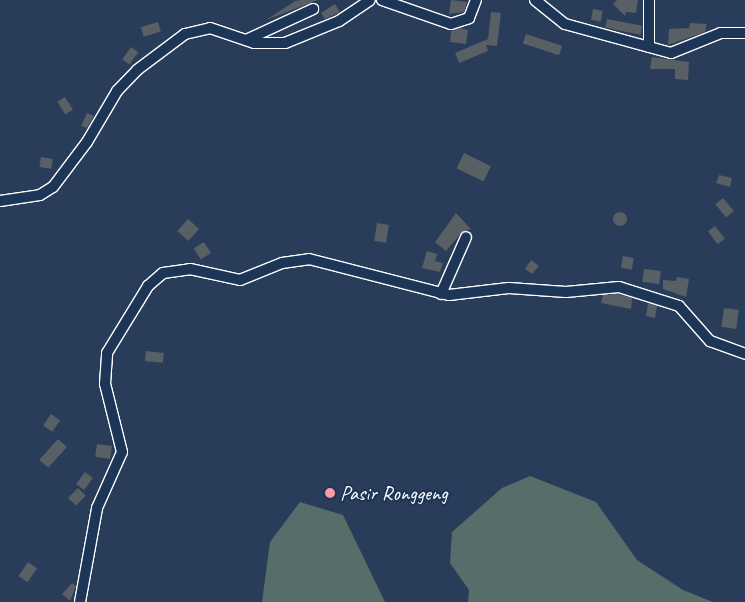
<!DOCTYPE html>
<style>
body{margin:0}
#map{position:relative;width:745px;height:602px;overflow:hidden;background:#293d5a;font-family:Caveat,sans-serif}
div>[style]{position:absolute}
.green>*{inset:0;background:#566d6a}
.building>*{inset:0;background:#585f65;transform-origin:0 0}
.round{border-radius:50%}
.roads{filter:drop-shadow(1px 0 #fff) drop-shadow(-1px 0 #fff) drop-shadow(0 1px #fff) drop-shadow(0 -1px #fff)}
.minor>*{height:10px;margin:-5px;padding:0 5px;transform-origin:5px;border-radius:5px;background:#1d3557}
.dots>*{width:14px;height:14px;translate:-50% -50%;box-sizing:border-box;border:2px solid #1d3557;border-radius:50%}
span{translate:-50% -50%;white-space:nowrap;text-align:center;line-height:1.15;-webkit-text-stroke:4px #1d3557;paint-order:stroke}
.poi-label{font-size:21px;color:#fff}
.left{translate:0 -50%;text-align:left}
</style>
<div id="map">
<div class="green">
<i style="clip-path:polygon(530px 476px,596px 502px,637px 560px,683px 590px,713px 602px,468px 602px,469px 590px,450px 563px,452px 532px,502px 488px)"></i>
<i style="clip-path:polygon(300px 502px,343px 515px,385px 602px,262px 602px,270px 542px)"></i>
</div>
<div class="building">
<i style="clip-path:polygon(301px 0,318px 0,266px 20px,295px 1px)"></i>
<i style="clip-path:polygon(451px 0,467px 2px,464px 12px,449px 14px)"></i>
<i style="clip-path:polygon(617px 0,638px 0,636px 13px,626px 12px,625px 16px,613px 4px)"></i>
<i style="clip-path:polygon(335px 4px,340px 12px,325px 19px,321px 13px)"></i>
<i style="left:593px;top:9px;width:10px;height:11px;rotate:11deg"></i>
<i style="clip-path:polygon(491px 12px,501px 13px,497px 46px,486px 45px,488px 51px,459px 63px,455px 53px,488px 39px)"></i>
<i style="left:607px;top:19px;width:36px;height:9px;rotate:11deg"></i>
<i style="left:158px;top:22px;width:10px;height:18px;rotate:73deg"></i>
<i style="clip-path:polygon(690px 23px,707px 24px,705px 32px,668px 45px,669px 29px,689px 28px)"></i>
<i style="clip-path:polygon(460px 28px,468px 30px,466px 44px,450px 42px,451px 31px)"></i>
<i style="left:526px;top:34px;width:38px;height:10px;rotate:18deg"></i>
<i style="left:131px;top:47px;width:9px;height:15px;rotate:36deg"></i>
<i style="clip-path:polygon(652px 57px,689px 62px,688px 80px,675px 79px,675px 69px,650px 69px)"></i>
<i style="left:65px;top:97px;width:15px;height:9px;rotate:58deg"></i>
<i style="clip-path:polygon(87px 113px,94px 116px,87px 128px,81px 126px)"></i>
<i style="left:464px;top:153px;width:30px;height:17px;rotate:26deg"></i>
<i style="left:41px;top:157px;width:12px;height:10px;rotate:9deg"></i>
<i style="clip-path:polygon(719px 175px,732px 178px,730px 187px,716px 183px)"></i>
<i style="left:723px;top:198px;width:17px;height:10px;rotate:50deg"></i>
<i class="round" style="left:613px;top:212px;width:14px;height:14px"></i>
<i style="clip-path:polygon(456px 213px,471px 229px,462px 232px,446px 251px,435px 242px)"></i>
<i style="left:188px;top:219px;width:15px;height:16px;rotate:42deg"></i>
<i style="left:377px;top:223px;width:12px;height:18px;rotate:9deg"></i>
<i style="left:715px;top:226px;width:16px;height:9px;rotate:52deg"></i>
<i style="left:204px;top:242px;width:13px;height:12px;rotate:58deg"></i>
<i style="clip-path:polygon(427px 251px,437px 254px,435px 261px,443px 263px,440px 272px,422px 268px)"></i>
<i style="left:623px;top:256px;width:11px;height:12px;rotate:10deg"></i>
<i style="clip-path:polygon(531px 260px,539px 266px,532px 274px,525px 269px)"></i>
<i style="left:644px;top:269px;width:17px;height:13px;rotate:7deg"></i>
<i style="clip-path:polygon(677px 277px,689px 279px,686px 297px,663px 289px,663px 280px,676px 281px)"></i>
<i style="clip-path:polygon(618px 294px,632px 298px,631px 309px,601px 303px,603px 295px)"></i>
<i style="clip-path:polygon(648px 303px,657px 306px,655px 318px,646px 316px)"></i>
<i style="left:724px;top:308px;width:15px;height:19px;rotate:8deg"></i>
<i style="left:146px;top:351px;width:18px;height:10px;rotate:6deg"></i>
<i style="left:51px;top:414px;width:11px;height:14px;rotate:34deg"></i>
<i style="left:58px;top:439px;width:12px;height:28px;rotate:42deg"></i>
<i style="left:97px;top:444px;width:15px;height:13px;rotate:8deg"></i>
<i style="left:85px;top:472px;width:10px;height:15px;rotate:37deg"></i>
<i style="left:78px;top:488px;width:11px;height:14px;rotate:45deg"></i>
<i style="left:28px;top:562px;width:11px;height:17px;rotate:34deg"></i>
<i style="clip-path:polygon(72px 583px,76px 586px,70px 601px,62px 594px)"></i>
</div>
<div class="roads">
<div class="minor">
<i style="left:382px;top:0;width:73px;rotate:19.2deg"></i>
<i style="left:451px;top:24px;width:19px;rotate:-18deg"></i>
<i style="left:469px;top:18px;width:19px;rotate:-69deg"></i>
<i style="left:535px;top:0;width:38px;rotate:39deg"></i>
<i style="left:565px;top:24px;width:110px;rotate:15.3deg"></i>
<i style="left:671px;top:53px;width:54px;rotate:-21.8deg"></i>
<i style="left:721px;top:33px;width:24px"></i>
<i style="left:246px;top:40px;width:74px;rotate:-24.8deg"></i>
<i style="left:649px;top:47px;width:47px;rotate:-90deg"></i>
<i style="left:0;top:201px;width:40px;rotate:-8.5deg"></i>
<i style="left:40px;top:195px;width:15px;rotate:-32deg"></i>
<i style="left:53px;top:187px;width:56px;rotate:-52.9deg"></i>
<i style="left:87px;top:142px;width:59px;rotate:-59.5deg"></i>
<i style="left:117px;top:91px;width:29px;rotate:-46deg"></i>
<i style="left:137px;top:70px;width:60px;rotate:-36.9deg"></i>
<i style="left:185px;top:34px;width:26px;rotate:-13deg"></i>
<i style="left:210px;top:28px;width:46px;rotate:18.8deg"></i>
<i style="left:254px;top:43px;width:31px"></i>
<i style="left:285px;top:43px;width:58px;rotate:-22.2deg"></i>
<i style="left:339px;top:21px;width:37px;rotate:-34deg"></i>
<i style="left:441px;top:294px;width:62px;rotate:-66.3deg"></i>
<i style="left:80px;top:602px;width:96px;rotate:-79.7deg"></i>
<i style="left:97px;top:508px;width:61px;rotate:-65.9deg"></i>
<i style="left:122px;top:452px;width:70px;rotate:-104deg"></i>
<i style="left:105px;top:384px;width:31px;rotate:-86deg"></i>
<i style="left:107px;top:353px;width:79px;rotate:-58.5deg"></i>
<i style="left:148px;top:286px;width:20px;rotate:-41deg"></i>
<i style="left:163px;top:273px;width:27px;rotate:-8deg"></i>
<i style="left:190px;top:269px;width:51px;rotate:12.4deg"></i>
<i style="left:240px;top:280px;width:45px;rotate:-22deg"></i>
<i style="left:282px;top:263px;width:27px;rotate:-8deg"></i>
<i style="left:309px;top:259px;width:145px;rotate:14.4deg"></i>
<i style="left:449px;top:295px;width:60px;rotate:-6.7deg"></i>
<i style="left:509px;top:288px;width:57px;rotate:4deg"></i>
<i style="left:566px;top:292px;width:53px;rotate:-5.4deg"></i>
<i style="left:619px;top:287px;width:63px;rotate:17.6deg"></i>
<i style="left:679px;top:306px;width:47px;rotate:48.5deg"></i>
<i style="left:710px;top:341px;width:37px;rotate:20deg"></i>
</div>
</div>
<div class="dots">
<i style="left:330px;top:493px;background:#ff9aa2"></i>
</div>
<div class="poi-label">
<span class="left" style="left:340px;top:493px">Pasir Ronggeng</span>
</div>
</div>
